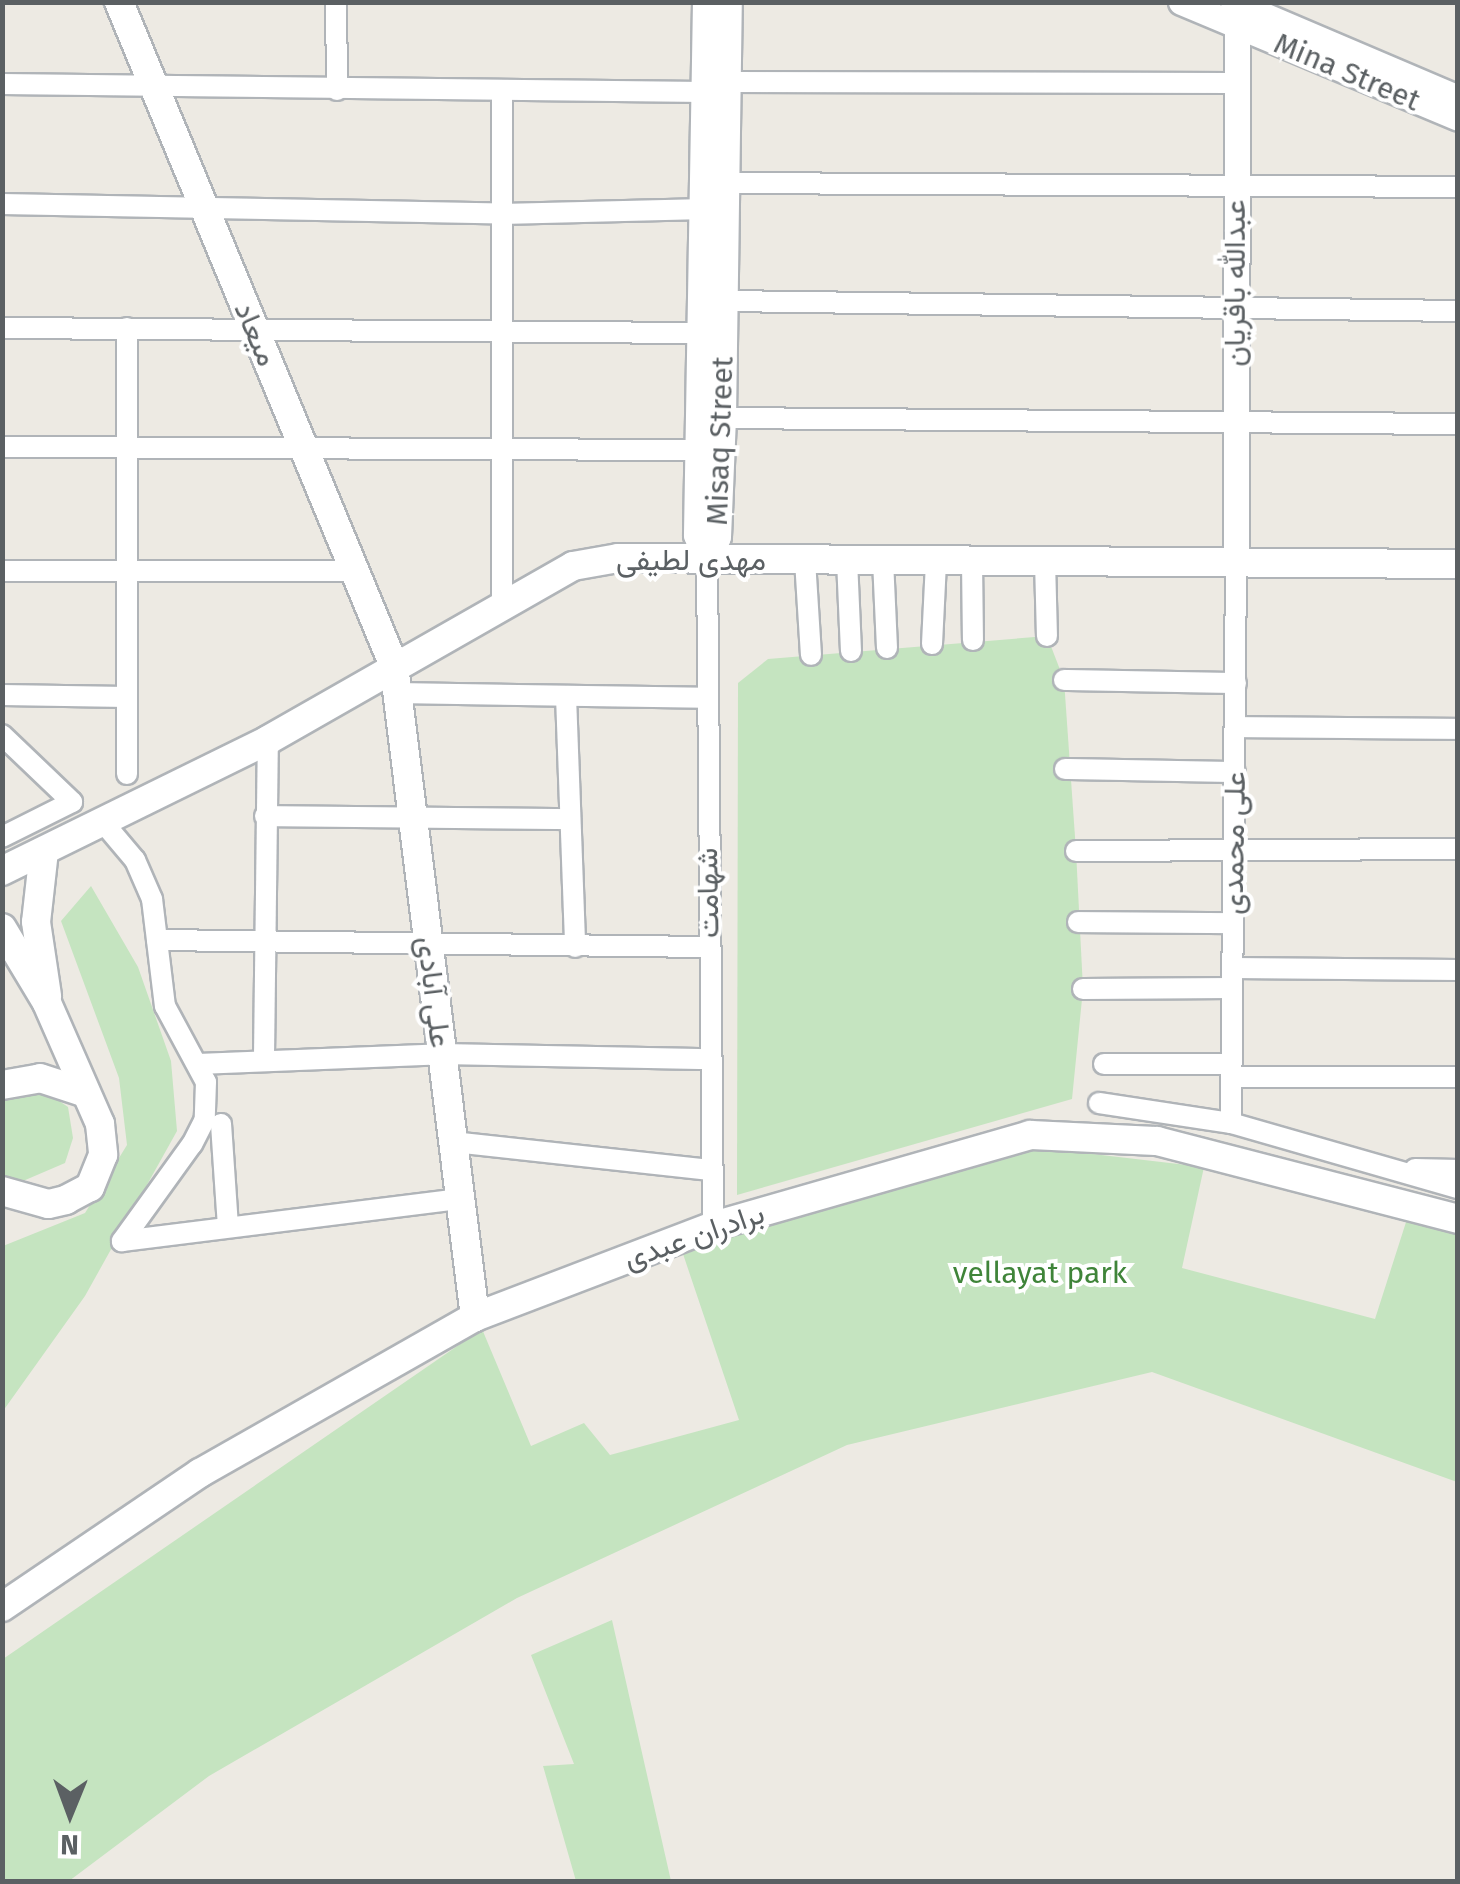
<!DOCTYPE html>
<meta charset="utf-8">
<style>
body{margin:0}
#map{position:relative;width:1460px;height:1884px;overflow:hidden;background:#edeae3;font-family:"Fira Sans",Vazirmatn,sans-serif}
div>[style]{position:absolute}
.green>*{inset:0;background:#c5e4c0}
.roads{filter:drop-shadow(2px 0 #b0b4b8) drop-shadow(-2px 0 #b0b4b8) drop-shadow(0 2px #b0b4b8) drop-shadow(0 -2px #b0b4b8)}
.minor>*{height:20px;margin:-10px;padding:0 10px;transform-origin:10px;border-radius:10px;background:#fff}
.tertiary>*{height:25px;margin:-12.5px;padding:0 12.5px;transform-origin:12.5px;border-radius:12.5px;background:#fff}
.secondary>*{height:28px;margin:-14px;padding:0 14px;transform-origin:14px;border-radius:14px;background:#fff}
span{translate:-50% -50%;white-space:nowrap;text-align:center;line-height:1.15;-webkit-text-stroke:8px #fff;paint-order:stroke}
.street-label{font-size:30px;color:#5b6063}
.park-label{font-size:30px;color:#3f8439}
.frame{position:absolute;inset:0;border:5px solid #5b6063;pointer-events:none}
.north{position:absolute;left:20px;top:1764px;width:100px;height:100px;-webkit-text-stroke:8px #fff;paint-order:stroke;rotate:181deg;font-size:28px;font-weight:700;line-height:40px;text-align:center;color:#5b6063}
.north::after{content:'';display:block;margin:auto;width:35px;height:45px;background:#5b6063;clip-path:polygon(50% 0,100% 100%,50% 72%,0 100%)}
</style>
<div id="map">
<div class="green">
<i style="clip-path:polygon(1047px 636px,1064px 680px,1076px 851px,1083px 989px,1072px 1099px,737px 1195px,738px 683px,768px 659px)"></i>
<i style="clip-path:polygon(91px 886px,138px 967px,171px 1061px,177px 1131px,85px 1296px,3px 1411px,3px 1246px,85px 1213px,127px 1145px,119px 1078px,61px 921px)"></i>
<i style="clip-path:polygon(20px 1089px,49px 1094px,68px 1107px,73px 1138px,65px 1163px,23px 1181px,3px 1176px,3px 1099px)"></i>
<i style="clip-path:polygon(1033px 1147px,1204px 1167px,1182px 1268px,1375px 1319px,1407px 1219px,1457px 1232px,1457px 1482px,1152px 1372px,847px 1445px,517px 1598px,209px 1776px,69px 1881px,3px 1882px,3px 1659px,482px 1329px,531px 1446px,584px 1423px,610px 1455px,739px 1420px,682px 1251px)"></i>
<i style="clip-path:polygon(612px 1620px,671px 1881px,576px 1881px,543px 1766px,574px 1764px,531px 1655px)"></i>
</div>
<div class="roads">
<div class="minor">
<i style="left:336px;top:2px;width:88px;rotate:89.3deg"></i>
<i style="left:728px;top:82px;width:506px;rotate:0.11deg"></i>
<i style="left:2px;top:84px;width:703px;rotate:0.65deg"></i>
<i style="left:502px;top:91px;width:512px;rotate:90deg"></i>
<i style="left:726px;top:183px;width:732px;rotate:0.31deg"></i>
<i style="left:2px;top:204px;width:499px;rotate:1.1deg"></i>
<i style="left:501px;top:214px;width:205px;rotate:-1.4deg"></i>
<i style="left:725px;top:301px;width:733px;rotate:0.78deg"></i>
<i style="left:2px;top:328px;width:704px;rotate:0.41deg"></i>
<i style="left:127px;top:328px;width:446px;rotate:90deg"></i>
<i style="left:722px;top:418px;width:736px;rotate:0.47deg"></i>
<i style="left:2px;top:447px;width:699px;rotate:0.25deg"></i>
<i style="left:707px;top:559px;width:667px;rotate:89.48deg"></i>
<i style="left:805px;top:560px;width:95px;rotate:86.4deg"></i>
<i style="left:847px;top:560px;width:91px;rotate:87.5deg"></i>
<i style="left:883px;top:560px;width:88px;rotate:87.4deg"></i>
<i style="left:972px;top:561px;width:79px;rotate:89.3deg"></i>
<i style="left:1045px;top:561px;width:75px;rotate:88.5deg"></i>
<i style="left:2px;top:571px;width:348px"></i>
<i style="left:932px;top:644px;width:83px;rotate:-87.2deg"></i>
<i style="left:1064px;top:680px;width:172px;rotate:1deg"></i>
<i style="left:396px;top:693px;width:308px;rotate:0.9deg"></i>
<i style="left:2px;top:695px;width:125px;rotate:0.9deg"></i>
<i style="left:566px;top:696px;width:251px;rotate:87.9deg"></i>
<i style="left:1236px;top:727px;width:222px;rotate:0.5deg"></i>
<i style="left:2px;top:735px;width:97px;rotate:43.7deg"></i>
<i style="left:72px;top:802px;width:78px;rotate:153.4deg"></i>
<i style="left:1065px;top:769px;width:170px;rotate:1deg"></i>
<i style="left:265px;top:816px;width:305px;rotate:0.6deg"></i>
<i style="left:102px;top:821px;width:51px;rotate:49.8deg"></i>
<i style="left:135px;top:860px;width:43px;rotate:66.4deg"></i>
<i style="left:152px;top:899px;width:108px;rotate:83.1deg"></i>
<i style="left:165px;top:1006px;width:86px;rotate:61.7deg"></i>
<i style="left:206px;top:1082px;width:37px;rotate:92deg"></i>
<i style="left:205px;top:1119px;width:28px;rotate:117deg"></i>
<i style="left:192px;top:1144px;width:120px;rotate:125.8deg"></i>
<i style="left:1076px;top:851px;width:382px;rotate:-0.3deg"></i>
<i style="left:1078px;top:922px;width:155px;rotate:0.4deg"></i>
<i style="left:157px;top:940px;width:552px;rotate:0.73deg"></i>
<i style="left:1232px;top:968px;width:226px;rotate:0.5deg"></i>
<i style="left:1083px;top:989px;width:149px;rotate:-0.4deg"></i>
<i style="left:264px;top:1057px;width:317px;rotate:-89.3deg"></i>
<i style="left:198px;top:1064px;width:244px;rotate:-2.3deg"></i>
<i style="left:442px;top:1054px;width:267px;rotate:1.1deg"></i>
<i style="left:1104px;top:1064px;width:127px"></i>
<i style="left:1231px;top:1077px;width:227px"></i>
<i style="left:1099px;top:1103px;width:134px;rotate:8.6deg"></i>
<i style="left:1231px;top:1123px;width:236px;rotate:16deg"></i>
<i style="left:1231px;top:1123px;width:560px;rotate:-89.49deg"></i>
<i style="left:221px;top:1124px;width:103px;rotate:86.1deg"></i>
<i style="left:453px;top:1142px;width:258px;rotate:6.2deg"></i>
<i style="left:1415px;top:1169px;width:43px;rotate:1.3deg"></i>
<i style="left:122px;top:1241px;width:341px;rotate:-7.1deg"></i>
</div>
<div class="tertiary">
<i style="left:1181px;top:2px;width:300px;rotate:22.7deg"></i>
<i style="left:1233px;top:2px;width:245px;rotate:23.1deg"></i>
<i style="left:1236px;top:563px;width:561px;rotate:-89.9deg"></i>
</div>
<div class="secondary">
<i style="left:119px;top:2px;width:719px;rotate:67.5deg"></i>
<i style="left:394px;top:666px;width:656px;rotate:82.91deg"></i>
<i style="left:707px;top:2px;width:533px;rotate:90.97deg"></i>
<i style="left:698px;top:535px;width:26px;rotate:69deg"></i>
<i style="left:707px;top:559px;width:24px;rotate:-66deg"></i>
<i style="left:717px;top:537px;width:119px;rotate:-87.6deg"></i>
<i style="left:722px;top:418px;width:416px;rotate:-89.2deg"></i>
<i style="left:44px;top:851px;width:71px;rotate:96.4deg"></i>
<i style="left:36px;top:922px;width:75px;rotate:81.5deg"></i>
<i style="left:2px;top:871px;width:297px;rotate:-26.2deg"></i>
<i style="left:268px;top:740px;width:351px;rotate:-29.7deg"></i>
<i style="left:573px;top:566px;width:46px;rotate:-10.1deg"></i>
<i style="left:618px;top:558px;width:840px;rotate:0.41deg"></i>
<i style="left:2px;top:928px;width:87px;rotate:59deg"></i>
<i style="left:47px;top:1003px;width:132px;rotate:66.3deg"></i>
<i style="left:100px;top:1124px;width:31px;rotate:84deg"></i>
<i style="left:103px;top:1155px;width:35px;rotate:112deg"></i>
<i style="left:90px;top:1187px;width:27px;rotate:152deg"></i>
<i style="left:66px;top:1200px;width:18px;rotate:167deg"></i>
<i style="left:48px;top:1204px;width:48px;rotate:-164.2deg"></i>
<i style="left:2px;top:1085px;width:39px;rotate:-10deg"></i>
<i style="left:40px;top:1078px;width:48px;rotate:18.1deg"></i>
<i style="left:2px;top:1607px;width:239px;rotate:-34.1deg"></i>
<i style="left:200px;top:1473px;width:316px;rotate:-29.6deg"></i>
<i style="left:475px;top:1317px;width:255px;rotate:-20.9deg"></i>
<i style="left:713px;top:1226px;width:330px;rotate:-16deg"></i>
<i style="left:1030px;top:1135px;width:127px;rotate:2.7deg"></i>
<i style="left:1157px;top:1141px;width:311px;rotate:14.5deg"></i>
</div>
</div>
<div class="street-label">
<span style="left:1347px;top:72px;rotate:23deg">Mina Street</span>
<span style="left:1235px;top:283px;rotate:-90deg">عبدالله باقریان</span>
<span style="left:256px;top:334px;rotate:67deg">میعاد</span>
<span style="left:720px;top:441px;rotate:-88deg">Misaq Street</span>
<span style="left:691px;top:560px">مهدی لطیفی</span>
<span style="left:1234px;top:843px;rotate:-89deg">علی محمدی</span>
<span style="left:708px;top:893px;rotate:-91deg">شهامت</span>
<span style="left:434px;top:992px;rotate:83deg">علی آبادی</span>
<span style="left:694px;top:1236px;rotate:-19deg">برادران عبدی</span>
</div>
<div class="park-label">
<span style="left:1040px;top:1273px">vellayat park</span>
</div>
<div class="frame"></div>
<div class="north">N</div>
</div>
